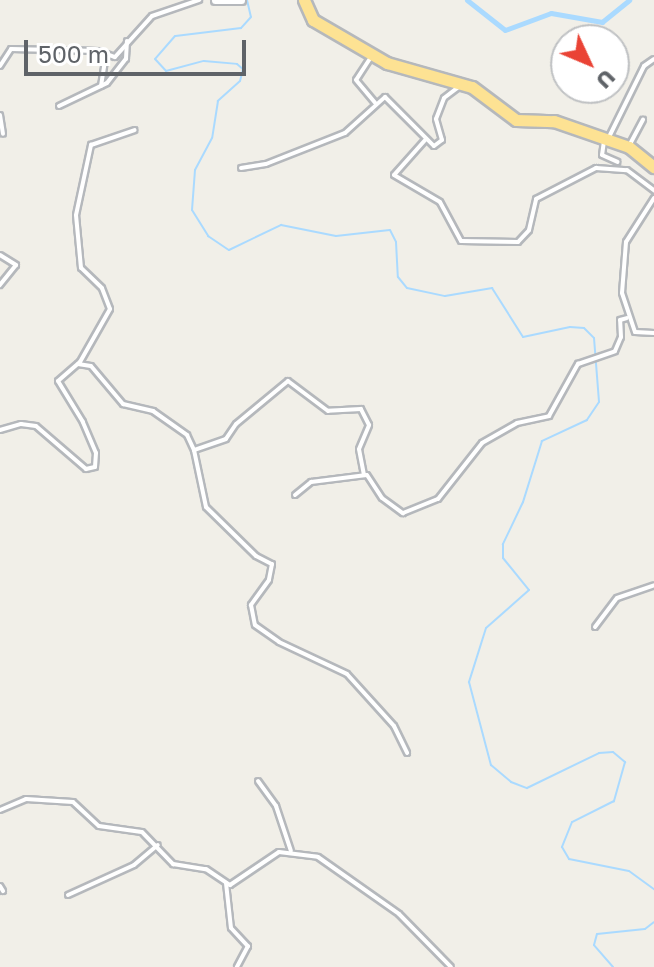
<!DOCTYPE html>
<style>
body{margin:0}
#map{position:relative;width:654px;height:967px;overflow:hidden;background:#f1efe8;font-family:"Golos Text",sans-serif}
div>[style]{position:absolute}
.stream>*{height:2px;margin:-1px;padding:0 1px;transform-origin:1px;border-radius:1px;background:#aadaff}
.river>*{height:5px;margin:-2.5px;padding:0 2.5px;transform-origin:2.5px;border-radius:2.5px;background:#aadaff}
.roads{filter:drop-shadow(2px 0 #b5b8bc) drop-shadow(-2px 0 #b5b8bc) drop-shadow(0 2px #b5b8bc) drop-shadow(0 -2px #b5b8bc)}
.street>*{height:4px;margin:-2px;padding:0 2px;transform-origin:2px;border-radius:2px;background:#fff}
.secondary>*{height:7px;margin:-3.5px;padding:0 3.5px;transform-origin:3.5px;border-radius:3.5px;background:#fff}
.highway>*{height:11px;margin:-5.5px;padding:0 5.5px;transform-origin:5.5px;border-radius:5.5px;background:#fde293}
span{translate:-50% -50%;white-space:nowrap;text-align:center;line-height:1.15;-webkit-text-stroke:8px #fff;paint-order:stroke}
.north{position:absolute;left:550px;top:24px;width:80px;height:80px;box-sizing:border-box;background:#fff;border:2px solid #bfc1c3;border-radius:50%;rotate:134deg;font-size:22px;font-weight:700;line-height:32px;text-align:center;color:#5f6368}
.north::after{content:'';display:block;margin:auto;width:28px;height:36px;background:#ea4335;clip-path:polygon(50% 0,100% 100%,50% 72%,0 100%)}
.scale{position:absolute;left:24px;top:40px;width:222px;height:36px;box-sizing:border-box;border:4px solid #5f6368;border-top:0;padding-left:10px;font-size:24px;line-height:28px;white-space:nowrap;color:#5f6368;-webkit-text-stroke:6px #fff;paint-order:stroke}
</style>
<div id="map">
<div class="stream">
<i style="left:247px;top:0;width:17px;rotate:77deg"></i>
<i style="left:251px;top:17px;width:15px;rotate:132deg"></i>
<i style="left:241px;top:28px;width:66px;rotate:173.1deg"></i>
<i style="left:175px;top:36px;width:30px;rotate:131deg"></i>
<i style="left:155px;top:59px;width:16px;rotate:47deg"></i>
<i style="left:166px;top:71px;width:39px;rotate:-15deg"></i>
<i style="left:204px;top:61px;width:33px;rotate:5deg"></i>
<i style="left:237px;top:64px;width:8px;rotate:40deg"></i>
<i style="left:243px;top:69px;width:12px;rotate:104deg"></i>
<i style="left:240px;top:81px;width:30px;rotate:138deg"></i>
<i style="left:218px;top:101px;width:37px;rotate:99deg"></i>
<i style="left:212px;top:138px;width:36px;rotate:118deg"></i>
<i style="left:195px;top:170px;width:40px;rotate:94.3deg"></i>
<i style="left:192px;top:210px;width:31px;rotate:58deg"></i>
<i style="left:208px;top:236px;width:25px;rotate:34deg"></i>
<i style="left:229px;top:250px;width:58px;rotate:-25.7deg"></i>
<i style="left:281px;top:225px;width:56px;rotate:11.3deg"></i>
<i style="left:336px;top:236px;width:54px;rotate:-6.3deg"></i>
<i style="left:390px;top:230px;width:13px;rotate:63deg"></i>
<i style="left:396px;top:242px;width:35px;rotate:87deg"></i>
<i style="left:398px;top:277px;width:14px;rotate:51deg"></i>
<i style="left:407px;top:288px;width:39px;rotate:12deg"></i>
<i style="left:445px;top:296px;width:48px;rotate:-9.7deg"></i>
<i style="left:492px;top:288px;width:58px;rotate:57.7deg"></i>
<i style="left:523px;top:337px;width:48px;rotate:-12deg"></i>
<i style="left:570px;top:327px;width:14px;rotate:4deg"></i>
<i style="left:584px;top:328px;width:14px;rotate:45deg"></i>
<i style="left:594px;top:338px;width:64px;rotate:85.5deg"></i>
<i style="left:599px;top:402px;width:22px;rotate:124deg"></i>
<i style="left:587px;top:420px;width:50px;rotate:155deg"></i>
<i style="left:542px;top:441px;width:64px;rotate:107.3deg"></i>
<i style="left:523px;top:502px;width:47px;rotate:115.5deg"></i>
<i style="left:503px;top:544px;width:14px;rotate:90deg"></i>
<i style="left:503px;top:558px;width:41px;rotate:50.9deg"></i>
<i style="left:529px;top:590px;width:57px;rotate:138.5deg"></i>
<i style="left:486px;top:628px;width:57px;rotate:107.5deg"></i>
<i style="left:469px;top:682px;width:86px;rotate:75.2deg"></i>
<i style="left:491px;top:765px;width:26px;rotate:40deg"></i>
<i style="left:511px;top:782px;width:17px;rotate:21deg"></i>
<i style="left:527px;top:788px;width:80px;rotate:-25.9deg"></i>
<i style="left:599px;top:753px;width:14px;rotate:-4deg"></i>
<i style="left:613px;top:752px;width:16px;rotate:40deg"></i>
<i style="left:625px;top:762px;width:41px;rotate:105.8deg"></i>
<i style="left:614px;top:801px;width:47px;rotate:153.4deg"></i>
<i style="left:572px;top:822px;width:27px;rotate:112deg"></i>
<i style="left:562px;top:847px;width:14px;rotate:60deg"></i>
<i style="left:569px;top:859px;width:61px;rotate:11.3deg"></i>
<i style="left:629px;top:871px;width:31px;rotate:36deg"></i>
<i style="left:613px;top:967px;width:29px;rotate:-131deg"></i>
<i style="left:594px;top:945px;width:11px;rotate:-75deg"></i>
<i style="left:597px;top:934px;width:48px;rotate:-5.9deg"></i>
<i style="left:645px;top:929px;width:11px;rotate:-38deg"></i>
</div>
<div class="river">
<i style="left:467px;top:0;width:48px;rotate:38.3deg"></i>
<i style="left:505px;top:30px;width:49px;rotate:-20.3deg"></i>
<i style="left:551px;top:13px;width:52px;rotate:10deg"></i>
<i style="left:602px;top:22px;width:35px;rotate:-39deg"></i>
</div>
<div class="roads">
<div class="street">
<i style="left:371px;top:57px;width:27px;rotate:123deg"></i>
<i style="left:356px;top:80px;width:30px;rotate:50deg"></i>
<i style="left:0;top:66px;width:20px;rotate:-57deg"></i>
<i style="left:11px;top:49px;width:88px;rotate:1.3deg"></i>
<i style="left:99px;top:51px;width:17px;rotate:21deg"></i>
<i style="left:115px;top:57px;width:55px;rotate:-47.9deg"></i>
<i style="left:152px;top:16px;width:50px;rotate:-18.8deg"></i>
<i style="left:101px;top:86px;width:32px;rotate:-81deg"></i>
<i style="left:59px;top:106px;width:53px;rotate:-25.6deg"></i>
<i style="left:107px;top:83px;width:31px;rotate:-52deg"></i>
<i style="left:126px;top:59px;width:18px;rotate:-87deg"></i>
<i style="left:0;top:115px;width:19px;rotate:81deg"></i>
<i style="left:426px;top:139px;width:48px;rotate:131.6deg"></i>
<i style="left:394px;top:175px;width:53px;rotate:30.4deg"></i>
<i style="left:440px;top:202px;width:44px;rotate:61.7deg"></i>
<i style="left:461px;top:241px;width:57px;rotate:1deg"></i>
<i style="left:518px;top:242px;width:16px;rotate:-47deg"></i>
<i style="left:529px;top:230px;width:32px;rotate:-77deg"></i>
<i style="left:536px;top:199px;width:68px;rotate:-27.3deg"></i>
<i style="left:596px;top:168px;width:31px;rotate:4deg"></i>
<i style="left:627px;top:170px;width:34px;rotate:37deg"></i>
<i style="left:608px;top:139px;width:81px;rotate:-63.7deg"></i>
<i style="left:644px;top:66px;width:12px;rotate:-35deg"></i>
<i style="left:604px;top:141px;width:14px;rotate:98deg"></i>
<i style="left:602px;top:155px;width:17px;rotate:24deg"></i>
<i style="left:629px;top:146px;width:30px;rotate:-62deg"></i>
<i style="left:241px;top:168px;width:25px;rotate:-9deg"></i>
<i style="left:266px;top:164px;width:85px;rotate:-21.4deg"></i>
<i style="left:345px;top:133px;width:54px;rotate:-42deg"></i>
<i style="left:385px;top:97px;width:69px;rotate:45deg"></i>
<i style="left:434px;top:146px;width:10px;rotate:-37deg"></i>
<i style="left:442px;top:140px;width:22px;rotate:-106deg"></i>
<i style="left:436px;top:119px;width:22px;rotate:-69deg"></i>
<i style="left:444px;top:98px;width:20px;rotate:-37deg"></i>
<i style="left:654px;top:198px;width:52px;rotate:122.5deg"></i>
<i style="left:626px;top:242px;width:51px;rotate:94.5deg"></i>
<i style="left:622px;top:293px;width:41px;rotate:71.6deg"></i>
<i style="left:635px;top:332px;width:19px;rotate:3deg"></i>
<i style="left:0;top:255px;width:19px;rotate:32deg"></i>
<i style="left:16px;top:265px;width:26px;rotate:129deg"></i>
<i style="left:78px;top:364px;width:13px;rotate:9deg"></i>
<i style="left:91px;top:366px;width:50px;rotate:49.9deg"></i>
<i style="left:123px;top:404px;width:31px;rotate:13deg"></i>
<i style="left:153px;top:411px;width:42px;rotate:35.2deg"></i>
<i style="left:187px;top:435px;width:17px;rotate:65deg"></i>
<i style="left:0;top:430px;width:22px;rotate:-16deg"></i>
<i style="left:21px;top:424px;width:15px;rotate:8deg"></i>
<i style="left:36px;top:426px;width:66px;rotate:40.7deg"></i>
<i style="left:86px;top:469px;width:9px;rotate:-13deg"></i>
<i style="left:95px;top:467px;width:14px;rotate:-86deg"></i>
<i style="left:96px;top:453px;width:34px;rotate:-113deg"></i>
<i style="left:83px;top:422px;width:48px;rotate:-121.4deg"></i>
<i style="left:58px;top:381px;width:29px;rotate:-41deg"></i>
<i style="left:80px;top:362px;width:61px;rotate:-60.5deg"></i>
<i style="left:110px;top:309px;width:22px;rotate:-111deg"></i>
<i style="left:102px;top:288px;width:29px;rotate:-136deg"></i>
<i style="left:81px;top:268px;width:53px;rotate:-95.4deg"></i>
<i style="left:76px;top:215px;width:72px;rotate:-77.9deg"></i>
<i style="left:91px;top:145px;width:46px;rotate:-18.8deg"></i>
<i style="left:364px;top:475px;width:26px;rotate:-101deg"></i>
<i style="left:359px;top:449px;width:26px;rotate:-67deg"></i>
<i style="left:369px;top:425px;width:18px;rotate:-117deg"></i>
<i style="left:361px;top:409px;width:33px;rotate:177deg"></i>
<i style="left:328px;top:411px;width:50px;rotate:-143.1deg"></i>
<i style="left:288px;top:381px;width:67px;rotate:140.4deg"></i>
<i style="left:236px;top:424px;width:18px;rotate:124deg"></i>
<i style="left:226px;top:439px;width:34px;rotate:161deg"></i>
<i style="left:194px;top:450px;width:58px;rotate:78.1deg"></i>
<i style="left:206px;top:507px;width:70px;rotate:44.4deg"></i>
<i style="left:256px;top:556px;width:18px;rotate:27deg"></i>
<i style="left:272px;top:564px;width:16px;rotate:101deg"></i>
<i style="left:269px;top:580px;width:31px;rotate:126deg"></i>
<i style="left:251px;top:605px;width:20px;rotate:79deg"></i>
<i style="left:255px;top:625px;width:29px;rotate:35deg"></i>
<i style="left:279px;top:642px;width:75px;rotate:25.2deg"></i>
<i style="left:347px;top:674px;width:70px;rotate:47.9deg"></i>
<i style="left:394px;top:726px;width:30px;rotate:64deg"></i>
<i style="left:295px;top:495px;width:21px;rotate:-39deg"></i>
<i style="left:311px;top:482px;width:56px;rotate:-7.1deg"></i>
<i style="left:367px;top:475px;width:27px;rotate:57deg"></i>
<i style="left:382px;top:498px;width:26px;rotate:36deg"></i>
<i style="left:403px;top:513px;width:38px;rotate:-22deg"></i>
<i style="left:438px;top:499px;width:71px;rotate:-51.8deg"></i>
<i style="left:482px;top:443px;width:40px;rotate:-29.7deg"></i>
<i style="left:517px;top:423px;width:33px;rotate:-12deg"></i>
<i style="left:549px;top:416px;width:60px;rotate:-60.9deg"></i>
<i style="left:578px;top:364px;width:39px;rotate:-19deg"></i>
<i style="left:615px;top:351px;width:15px;rotate:-67deg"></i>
<i style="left:621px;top:337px;width:17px;rotate:-93deg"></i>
<i style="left:620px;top:320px;width:7px;rotate:-16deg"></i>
<i style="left:595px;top:627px;width:36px;rotate:-53deg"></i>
<i style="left:617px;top:598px;width:39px;rotate:-19deg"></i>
<i style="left:258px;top:781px;width:31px;rotate:54deg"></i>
<i style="left:276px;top:806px;width:47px;rotate:71.6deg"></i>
<i style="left:0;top:810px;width:28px;rotate:-23deg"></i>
<i style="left:26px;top:799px;width:47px;rotate:3.7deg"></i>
<i style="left:73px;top:802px;width:35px;rotate:43deg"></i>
<i style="left:99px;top:826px;width:43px;rotate:7.9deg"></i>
<i style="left:142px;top:832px;width:45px;rotate:45.9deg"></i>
<i style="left:173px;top:864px;width:33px;rotate:9deg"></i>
<i style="left:206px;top:869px;width:29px;rotate:34deg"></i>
<i style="left:230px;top:885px;width:59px;rotate:-34deg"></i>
<i style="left:279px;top:852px;width:39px;rotate:7deg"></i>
<i style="left:318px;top:857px;width:99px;rotate:35.1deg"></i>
<i style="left:399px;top:914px;width:74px;rotate:45.5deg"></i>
<i style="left:226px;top:883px;width:45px;rotate:83.7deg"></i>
<i style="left:231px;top:928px;width:25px;rotate:47deg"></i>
<i style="left:248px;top:946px;width:24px;rotate:118deg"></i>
<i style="left:0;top:886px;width:6px;rotate:59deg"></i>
<i style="left:68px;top:895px;width:72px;rotate:-24.4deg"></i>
<i style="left:134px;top:865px;width:31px;rotate:-40deg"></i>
</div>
<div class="secondary">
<i style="left:215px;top:0;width:26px"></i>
</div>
<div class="highway">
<i style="left:304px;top:0;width:22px;rotate:66deg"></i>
<i style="left:313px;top:20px;width:86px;rotate:30.2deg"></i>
<i style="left:387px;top:63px;width:88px;rotate:15.8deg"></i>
<i style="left:472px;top:87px;width:55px;rotate:36.9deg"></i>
<i style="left:516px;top:120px;width:38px;rotate:2deg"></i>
<i style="left:554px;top:121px;width:79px;rotate:19.1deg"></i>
<i style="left:629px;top:147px;width:32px;rotate:39deg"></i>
</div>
</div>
<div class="north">U</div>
<div class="scale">500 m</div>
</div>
